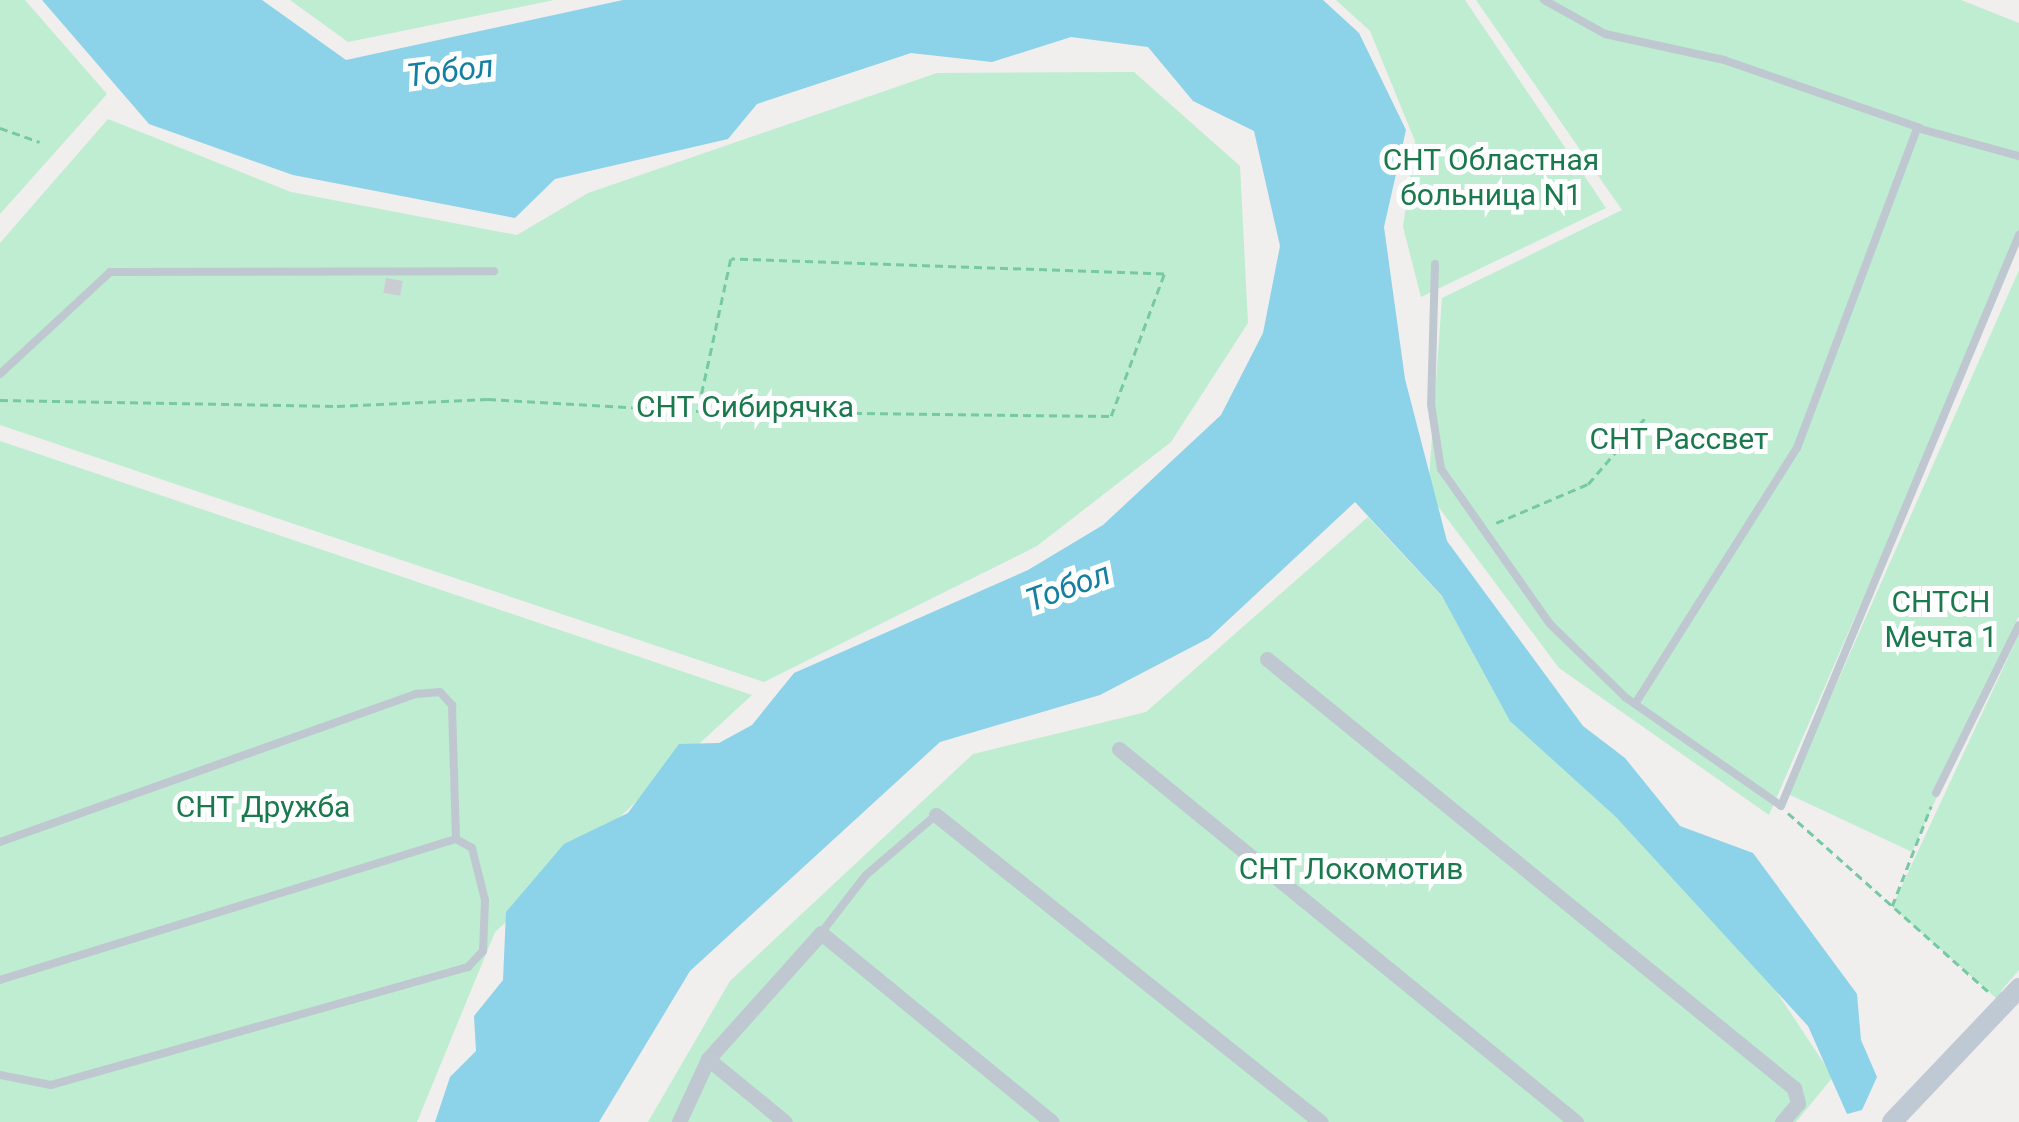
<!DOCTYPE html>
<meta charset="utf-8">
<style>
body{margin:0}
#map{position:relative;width:2019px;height:1122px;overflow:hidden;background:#f1eeee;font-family:Roboto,sans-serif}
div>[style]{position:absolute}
.green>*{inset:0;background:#beedd1}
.water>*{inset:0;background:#8cd2e8}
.building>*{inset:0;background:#cbcdd3;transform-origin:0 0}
.path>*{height:2.5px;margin-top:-1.25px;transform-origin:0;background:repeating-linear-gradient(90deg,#77c9a4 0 8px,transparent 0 13px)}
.service>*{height:8px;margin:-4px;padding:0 4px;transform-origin:4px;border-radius:4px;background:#bfc8d0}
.minor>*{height:15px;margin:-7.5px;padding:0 7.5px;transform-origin:7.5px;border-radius:7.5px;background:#bfc8d0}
.secondary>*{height:20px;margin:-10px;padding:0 10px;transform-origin:10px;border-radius:10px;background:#bfc9d4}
span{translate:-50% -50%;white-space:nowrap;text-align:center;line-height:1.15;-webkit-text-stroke:10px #fff;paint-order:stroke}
.park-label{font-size:30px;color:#1a794d}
.water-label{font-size:32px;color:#127fa3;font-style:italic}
</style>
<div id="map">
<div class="green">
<i style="clip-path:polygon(0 0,25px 0,107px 94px,0 214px)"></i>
<i style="clip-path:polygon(290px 0,554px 0,348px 42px)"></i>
<i style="clip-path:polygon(1336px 0,1465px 0,1606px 208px,1421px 297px,1403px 227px,1415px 141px,1370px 31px)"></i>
<i style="clip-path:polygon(1476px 0,1961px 0,2019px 23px,2019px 239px,1769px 815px,1559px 668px,1428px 493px,1442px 298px,1622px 210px)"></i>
<i style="clip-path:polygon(1134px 72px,1240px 166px,1248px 323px,1171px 442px,1037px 546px,764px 682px,0 425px,0 243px,108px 119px,291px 192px,517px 235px,588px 193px,937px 73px)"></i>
<i style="clip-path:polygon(2019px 270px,2019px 616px,1912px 852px,1788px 794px)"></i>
<i style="clip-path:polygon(0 441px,752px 695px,495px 932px,417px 1122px,0 1122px)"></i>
<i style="clip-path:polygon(1368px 517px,1696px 870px,1833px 1077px,1796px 1122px,648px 1122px,730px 981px,973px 754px,1146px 712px)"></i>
<i style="clip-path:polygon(2019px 634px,2019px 970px,2001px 991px,2004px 1005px,1892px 907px)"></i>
</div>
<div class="water">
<i style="clip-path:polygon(42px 0,262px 0,346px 60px,623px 0,1323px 0,1359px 33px,1406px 130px,1384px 227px,1405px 379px,1447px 541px,1583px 726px,1625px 758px,1680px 826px,1753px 853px,1857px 994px,1861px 1040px,1877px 1077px,1862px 1110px,1847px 1114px,1808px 1026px,1616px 817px,1510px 721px,1442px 596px,1355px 502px,1209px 638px,1100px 695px,940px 742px,690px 971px,599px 1122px,435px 1122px,450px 1077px,476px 1051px,474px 1016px,503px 980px,506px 912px,564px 844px,628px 813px,679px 744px,719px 743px,752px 725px,794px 673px,1028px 570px,1103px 525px,1221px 415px,1263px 333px,1280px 246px,1254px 131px,1193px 101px,1148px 47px,1071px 37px,992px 62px,911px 53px,757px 104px,728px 139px,555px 179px,515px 218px,293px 175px,149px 124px)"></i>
</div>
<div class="building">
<i style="left:386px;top:278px;width:17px;height:15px;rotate:10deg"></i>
</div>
<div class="path">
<i style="left:0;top:128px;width:42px;rotate:19.3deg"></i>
<i style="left:0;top:400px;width:337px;rotate:1deg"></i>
<i style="left:337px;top:406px;width:151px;rotate:-2.7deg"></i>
<i style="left:488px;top:399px;width:210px;rotate:3.3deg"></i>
<i style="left:698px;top:411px;width:413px;rotate:0.7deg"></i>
<i style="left:1111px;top:416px;width:152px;rotate:-69.5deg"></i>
<i style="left:1164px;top:274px;width:433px;rotate:-178deg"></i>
<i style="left:731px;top:259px;width:156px;rotate:102.2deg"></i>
<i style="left:1496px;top:523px;width:100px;rotate:-23deg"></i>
<i style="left:1588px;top:484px;width:87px;rotate:-49.2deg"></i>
<i style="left:1788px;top:813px;width:272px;rotate:41.7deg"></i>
<i style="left:1892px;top:906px;width:107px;rotate:-68.7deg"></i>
</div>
<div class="service">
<i style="left:1544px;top:0;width:70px;rotate:29.1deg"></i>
<i style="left:1605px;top:34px;width:122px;rotate:12.3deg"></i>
<i style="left:1724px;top:60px;width:207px;rotate:19.1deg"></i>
<i style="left:1435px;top:264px;width:140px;rotate:91.6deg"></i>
<i style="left:1431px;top:404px;width:66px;rotate:81.3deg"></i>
<i style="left:1441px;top:469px;width:189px;rotate:54.9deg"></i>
<i style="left:1550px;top:624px;width:105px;rotate:44.2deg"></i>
<i style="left:1625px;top:697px;width:190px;rotate:34.9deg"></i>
<i style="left:1781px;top:806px;width:619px;rotate:-67.37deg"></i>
<i style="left:0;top:374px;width:150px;rotate:-42.8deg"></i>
<i style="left:110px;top:272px;width:384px;rotate:-0.1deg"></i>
<i style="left:1635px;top:704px;width:303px;rotate:-57.7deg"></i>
<i style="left:1797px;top:448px;width:342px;rotate:-69.4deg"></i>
<i style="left:1917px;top:128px;width:106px;rotate:15.4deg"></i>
<i style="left:1936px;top:793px;width:187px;rotate:-63.7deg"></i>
<i style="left:0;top:842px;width:442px;rotate:-19.6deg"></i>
<i style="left:416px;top:694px;width:24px;rotate:-5deg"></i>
<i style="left:440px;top:692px;width:18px;rotate:47deg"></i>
<i style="left:452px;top:705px;width:134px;rotate:88.3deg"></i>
<i style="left:456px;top:839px;width:18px;rotate:29deg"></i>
<i style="left:472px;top:848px;width:54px;rotate:76deg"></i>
<i style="left:485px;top:900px;width:51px;rotate:92.2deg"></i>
<i style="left:483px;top:951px;width:22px;rotate:133deg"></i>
<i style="left:468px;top:967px;width:433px;rotate:164.2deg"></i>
<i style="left:51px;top:1085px;width:52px;rotate:-168.9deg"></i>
<i style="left:821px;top:933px;width:73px;rotate:-52.2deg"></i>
<i style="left:866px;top:875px;width:92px;rotate:-40.6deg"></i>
<i style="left:0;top:980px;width:477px;rotate:-17.2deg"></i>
</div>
<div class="minor">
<i style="left:1267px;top:659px;width:680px;rotate:39.15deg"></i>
<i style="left:1794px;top:1088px;width:16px;rotate:75deg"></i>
<i style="left:1798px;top:1103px;width:25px;rotate:130deg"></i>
<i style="left:1119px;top:749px;width:590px;rotate:39.22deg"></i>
<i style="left:936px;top:815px;width:492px;rotate:38.6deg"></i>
<i style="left:708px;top:1059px;width:99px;rotate:39.3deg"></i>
<i style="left:679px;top:1122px;width:69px;rotate:-65.3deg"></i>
<i style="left:708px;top:1059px;width:169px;rotate:-48.1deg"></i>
<i style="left:821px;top:933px;width:298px;rotate:39.3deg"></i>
</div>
<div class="secondary">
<i style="left:1892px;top:1122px;width:185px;rotate:-46.5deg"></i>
</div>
<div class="park-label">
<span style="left:1491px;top:177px">СНТ Областная<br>больница N1</span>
<span style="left:745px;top:407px">СНТ Сибирячка</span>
<span style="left:1679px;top:439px">СНТ Рассвет</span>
<span style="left:1941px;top:619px">СНТСН<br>Мечта 1</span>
<span style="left:263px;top:807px">СНТ Дружба</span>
<span style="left:1351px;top:869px">СНТ Локомотив</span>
</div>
<div class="water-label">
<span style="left:450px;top:71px;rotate:-7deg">Тобол</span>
<span style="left:1068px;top:587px;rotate:-20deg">Тобол</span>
</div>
</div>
